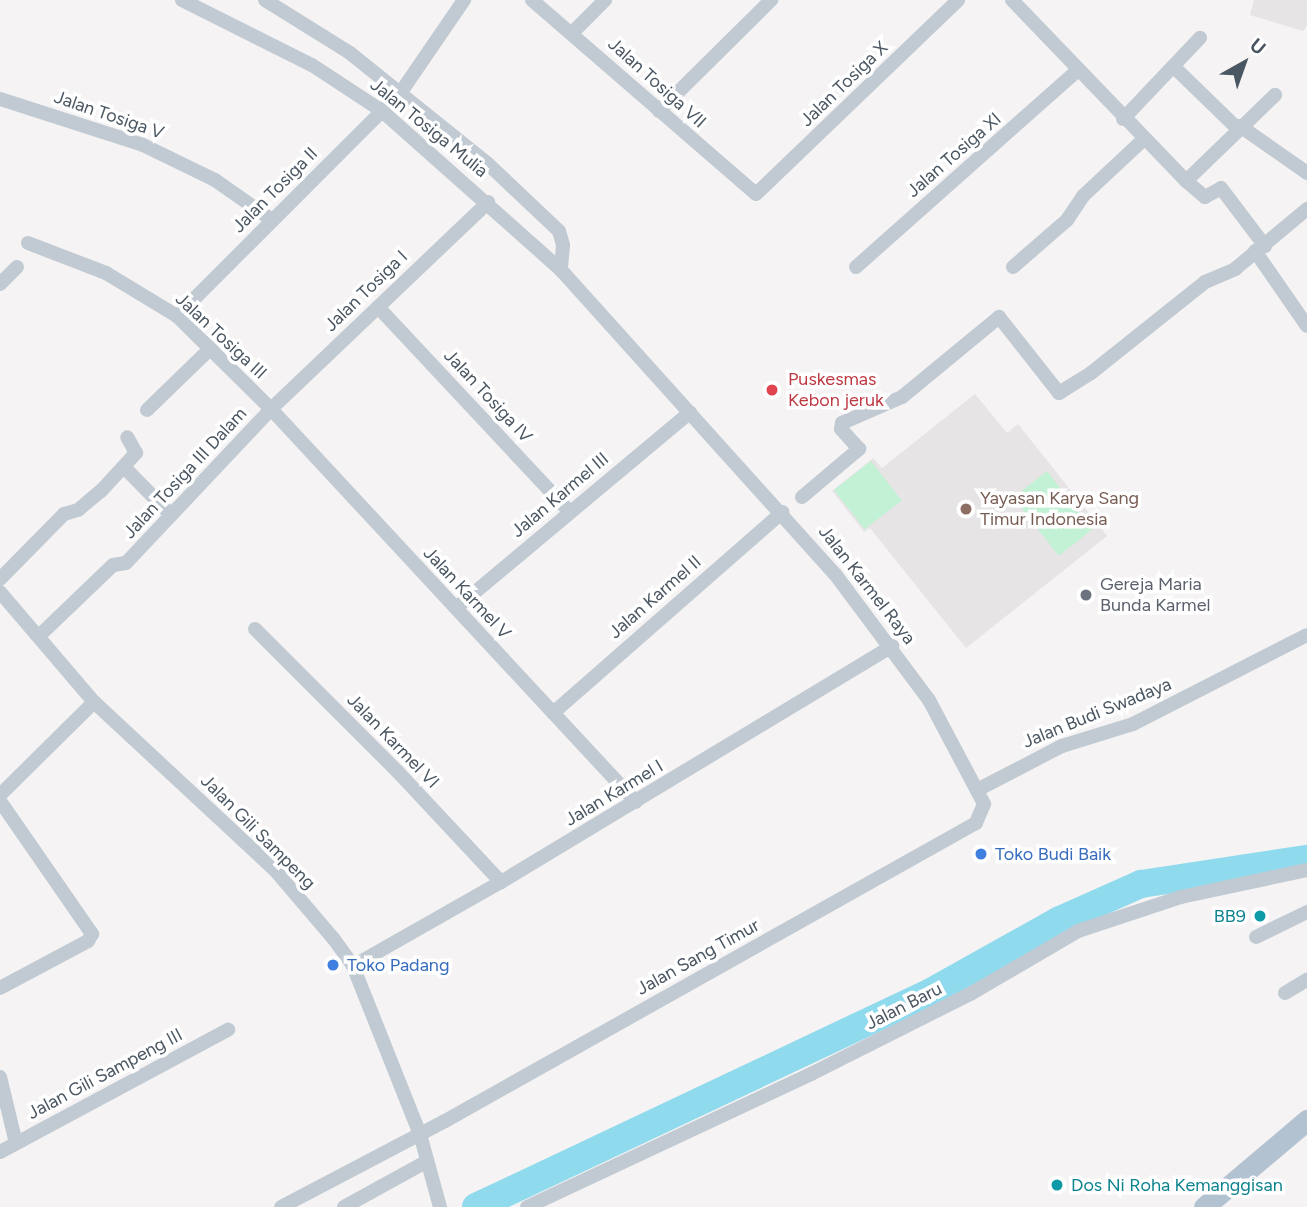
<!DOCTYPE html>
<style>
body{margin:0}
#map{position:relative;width:1307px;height:1207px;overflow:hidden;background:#f5f3f3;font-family:Figtree,sans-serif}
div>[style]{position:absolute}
.education>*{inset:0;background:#e6e4e5}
.green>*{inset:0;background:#c3f1d5;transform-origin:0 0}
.river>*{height:28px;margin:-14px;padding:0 14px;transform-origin:14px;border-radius:14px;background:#90daee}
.street>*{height:14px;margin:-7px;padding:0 7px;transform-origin:7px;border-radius:7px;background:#c1cad2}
.primary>*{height:21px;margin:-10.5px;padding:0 10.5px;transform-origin:10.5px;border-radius:10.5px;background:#b3c2d1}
.dots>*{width:19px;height:19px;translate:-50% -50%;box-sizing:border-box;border:4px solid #fff;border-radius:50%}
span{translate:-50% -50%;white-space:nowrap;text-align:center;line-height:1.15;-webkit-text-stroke:7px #fff;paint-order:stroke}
.street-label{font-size:18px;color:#4a5661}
.health-label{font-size:18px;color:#be3a42}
.left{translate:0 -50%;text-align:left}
.education-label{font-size:18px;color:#785e54}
.worship-label{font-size:18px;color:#5b616d}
.shop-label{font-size:18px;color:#366cbe}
.culture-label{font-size:18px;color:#0d838f}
.right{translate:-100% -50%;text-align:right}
.north{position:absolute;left:1209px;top:28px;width:70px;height:70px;-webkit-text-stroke:5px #fff;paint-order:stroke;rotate:40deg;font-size:19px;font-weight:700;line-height:28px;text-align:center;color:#4a5661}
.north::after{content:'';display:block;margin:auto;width:24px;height:32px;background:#4a5661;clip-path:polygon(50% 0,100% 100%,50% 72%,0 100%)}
</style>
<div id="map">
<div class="education">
<i style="clip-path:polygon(1254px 0,1307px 0,1307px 26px,1303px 31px,1250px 15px)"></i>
<i style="clip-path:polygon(975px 394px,1007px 433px,1018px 424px,1107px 536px,966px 648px,870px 528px,864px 532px,832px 491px,873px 458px,882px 468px)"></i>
</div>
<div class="green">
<i style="left:871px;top:461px;width:50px;height:47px;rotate:52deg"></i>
<i style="left:1047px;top:471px;width:74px;height:43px;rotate:52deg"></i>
</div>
<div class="river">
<i style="left:476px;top:1207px;width:503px;rotate:-25.29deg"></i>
<i style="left:931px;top:992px;width:148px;rotate:-29.2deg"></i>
<i style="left:1060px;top:920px;width:89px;rotate:-24deg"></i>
<i style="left:1141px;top:884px;width:168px;rotate:-8.6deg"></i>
</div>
<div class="street">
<i style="left:182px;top:0;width:145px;rotate:26.6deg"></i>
<i style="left:312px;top:65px;width:84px;rotate:33.3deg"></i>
<i style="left:382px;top:111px;width:239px;rotate:41.6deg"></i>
<i style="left:561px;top:270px;width:409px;rotate:48deg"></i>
<i style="left:835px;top:574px;width:157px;rotate:53.3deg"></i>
<i style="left:929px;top:700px;width:118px;rotate:62.1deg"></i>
<i style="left:984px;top:804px;width:21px;rotate:113deg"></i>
<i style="left:976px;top:823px;width:609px;rotate:150.7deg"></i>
<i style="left:445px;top:1121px;width:185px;rotate:152.3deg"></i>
<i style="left:265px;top:0;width:100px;rotate:31.9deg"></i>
<i style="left:350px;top:53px;width:176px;rotate:38.8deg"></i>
<i style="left:487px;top:163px;width:99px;rotate:43.4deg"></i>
<i style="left:559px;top:231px;width:15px;rotate:74deg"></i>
<i style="left:563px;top:245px;width:25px;rotate:95deg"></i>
<i style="left:532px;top:0;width:296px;rotate:40.9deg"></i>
<i style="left:756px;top:194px;width:280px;rotate:-43.8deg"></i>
<i style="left:1012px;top:0;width:251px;rotate:46.1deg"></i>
<i style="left:1186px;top:181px;width:25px;rotate:40deg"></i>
<i style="left:1205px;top:197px;width:18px;rotate:-29deg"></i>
<i style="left:1221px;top:188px;width:73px;rotate:52.8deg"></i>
<i style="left:572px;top:33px;width:47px;rotate:-45deg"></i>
<i style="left:1174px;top:67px;width:89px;rotate:44.1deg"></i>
<i style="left:0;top:99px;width:150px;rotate:17.8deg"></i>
<i style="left:143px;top:145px;width:80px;rotate:25.9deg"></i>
<i style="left:215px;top:180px;width:70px;rotate:35.1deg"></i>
<i style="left:659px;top:111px;width:158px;rotate:-44.7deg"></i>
<i style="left:1123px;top:119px;width:112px;rotate:-46.5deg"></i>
<i style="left:1240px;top:126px;width:82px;rotate:35deg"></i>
<i style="left:1186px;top:181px;width:124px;rotate:-44deg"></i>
<i style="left:28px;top:243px;width:84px;rotate:21deg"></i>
<i style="left:106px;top:273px;width:83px;rotate:31.2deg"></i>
<i style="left:177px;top:316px;width:132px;rotate:44.7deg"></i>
<i style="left:271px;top:409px;width:536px;rotate:47.12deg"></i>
<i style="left:1255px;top:251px;width:91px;rotate:55.3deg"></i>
<i style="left:856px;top:267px;width:295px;rotate:-41.6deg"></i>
<i style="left:1013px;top:267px;width:72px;rotate:-41deg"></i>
<i style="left:1067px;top:220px;width:29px;rotate:-56deg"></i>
<i style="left:1083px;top:196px;width:83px;rotate:-43.1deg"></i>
<i style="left:0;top:284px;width:24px;rotate:-45deg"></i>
<i style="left:378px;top:307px;width:281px;rotate:46.9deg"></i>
<i style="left:177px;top:316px;width:317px;rotate:-45deg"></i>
<i style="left:401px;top:92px;width:112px;rotate:-55.6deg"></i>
<i style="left:147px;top:410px;width:89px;rotate:-44.1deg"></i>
<i style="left:124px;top:467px;width:67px;rotate:45.6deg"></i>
<i style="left:802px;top:497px;width:75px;rotate:-40.1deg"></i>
<i style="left:859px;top:449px;width:27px;rotate:-132deg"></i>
<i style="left:841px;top:429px;width:6px;rotate:-81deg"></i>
<i style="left:842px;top:423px;width:65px;rotate:-23.4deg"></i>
<i style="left:902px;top:397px;width:126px;rotate:-39.5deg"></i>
<i style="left:999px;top:317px;width:97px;rotate:51.7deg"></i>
<i style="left:1059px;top:393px;width:38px;rotate:-32deg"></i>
<i style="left:1091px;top:373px;width:146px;rotate:-38.6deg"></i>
<i style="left:1205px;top:282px;width:33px;rotate:-23deg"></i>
<i style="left:1235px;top:269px;width:94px;rotate:-39.8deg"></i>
<i style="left:0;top:579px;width:91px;rotate:-45.4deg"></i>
<i style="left:64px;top:514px;width:15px;rotate:-16deg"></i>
<i style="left:78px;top:510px;width:30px;rotate:-40deg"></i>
<i style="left:101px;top:491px;width:52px;rotate:-47.4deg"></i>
<i style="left:136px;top:453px;width:18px;rotate:-119deg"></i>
<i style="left:0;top:592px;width:145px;rotate:49.5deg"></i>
<i style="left:94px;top:702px;width:246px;rotate:42.9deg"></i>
<i style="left:274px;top:869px;width:91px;rotate:49.5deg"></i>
<i style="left:333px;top:938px;width:34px;rotate:54deg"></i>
<i style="left:353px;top:966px;width:181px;rotate:68.3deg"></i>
<i style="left:420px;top:1134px;width:76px;rotate:74.7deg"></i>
<i style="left:456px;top:608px;width:305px;rotate:-39.9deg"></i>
<i style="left:255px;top:629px;width:202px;rotate:45deg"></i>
<i style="left:398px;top:772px;width:151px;rotate:46.9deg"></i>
<i style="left:40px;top:635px;width:101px;rotate:-43.8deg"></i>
<i style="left:113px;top:565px;width:13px;rotate:-9deg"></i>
<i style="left:126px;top:563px;width:212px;rotate:-46.7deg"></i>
<i style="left:271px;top:409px;width:300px;rotate:-43.6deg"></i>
<i style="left:553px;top:713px;width:305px;rotate:-41.2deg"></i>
<i style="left:977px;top:790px;width:96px;rotate:-27.4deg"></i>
<i style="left:1062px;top:746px;width:74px;rotate:-17.2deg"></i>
<i style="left:1133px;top:724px;width:195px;rotate:-27.1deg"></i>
<i style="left:0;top:795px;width:132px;rotate:-44.7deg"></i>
<i style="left:0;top:801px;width:162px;rotate:55.3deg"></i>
<i style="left:92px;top:934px;width:8px;rotate:120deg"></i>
<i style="left:88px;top:941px;width:100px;rotate:151.9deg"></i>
<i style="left:1256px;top:937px;width:57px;rotate:-26.1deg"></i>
<i style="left:353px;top:966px;width:170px;rotate:-29.6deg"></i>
<i style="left:501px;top:882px;width:457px;rotate:-31.1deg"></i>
<i style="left:1285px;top:993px;width:26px;rotate:-31deg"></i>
<i style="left:0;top:1077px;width:68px;rotate:76.4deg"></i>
<i style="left:0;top:1152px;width:259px;rotate:-28.2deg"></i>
<i style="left:344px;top:1207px;width:94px;rotate:-28.8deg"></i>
<i style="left:527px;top:1207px;width:314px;rotate:-25.1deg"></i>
<i style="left:811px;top:1074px;width:180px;rotate:-26.7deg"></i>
<i style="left:972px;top:993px;width:123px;rotate:-30.3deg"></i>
<i style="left:1078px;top:931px;width:108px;rotate:-18.3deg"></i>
<i style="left:1181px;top:897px;width:129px;rotate:-12.1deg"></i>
</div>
<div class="primary">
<i style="left:1204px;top:1207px;width:135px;rotate:-40.2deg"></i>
</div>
<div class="dots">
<i style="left:772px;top:390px;background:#e0444e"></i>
<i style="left:966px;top:509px;background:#8d6e63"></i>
<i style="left:1086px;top:595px;background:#6b7280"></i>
<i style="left:981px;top:854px;background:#3f7fe0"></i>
<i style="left:1260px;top:916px;background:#0f9aa8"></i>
<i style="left:333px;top:965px;background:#3f7fe0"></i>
<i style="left:1057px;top:1185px;background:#0f9aa8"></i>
</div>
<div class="street-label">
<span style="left:657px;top:83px;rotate:42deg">Jalan Tosiga VII</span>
<span style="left:844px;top:84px;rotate:-44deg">Jalan Tosiga X</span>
<span style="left:109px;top:115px;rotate:19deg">Jalan Tosiga V</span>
<span style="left:429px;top:128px;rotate:39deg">Jalan Tosiga Mulia</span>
<span style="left:954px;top:155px;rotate:-41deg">Jalan Tosiga XI</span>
<span style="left:275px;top:190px;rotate:-45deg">Jalan Tosiga II</span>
<span style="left:366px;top:291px;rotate:-44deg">Jalan Tosiga I</span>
<span style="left:221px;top:336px;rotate:43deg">Jalan Tosiga III</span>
<span style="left:488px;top:396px;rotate:47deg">Jalan Tosiga IV</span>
<span style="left:185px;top:473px;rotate:-47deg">Jalan Tosiga III Dalam</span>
<span style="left:560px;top:495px;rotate:-40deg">Jalan Karmel III</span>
<span style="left:867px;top:585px;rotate:52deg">Jalan Karmel Raya</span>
<span style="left:467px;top:593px;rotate:47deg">Jalan Karmel V</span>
<span style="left:655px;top:597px;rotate:-41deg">Jalan Karmel II</span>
<span style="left:1097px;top:713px;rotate:-22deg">Jalan Budi Swadaya</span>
<span style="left:393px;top:741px;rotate:46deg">Jalan Karmel VI</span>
<span style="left:614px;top:793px;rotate:-31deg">Jalan Karmel I</span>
<span style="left:258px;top:832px;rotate:45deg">Jalan Gili Sampeng</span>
<span style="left:698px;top:957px;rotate:-29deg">Jalan Sang Timur</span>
<span style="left:904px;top:1006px;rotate:-27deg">Jalan Baru</span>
<span style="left:105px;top:1074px;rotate:-28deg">Jalan Gili Sampeng III</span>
</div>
<div class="health-label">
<span class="left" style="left:788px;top:390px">Puskesmas<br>Kebon jeruk</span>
</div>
<div class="education-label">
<span class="left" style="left:980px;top:509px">Yayasan Karya Sang<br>Timur Indonesia</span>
</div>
<div class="worship-label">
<span class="left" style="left:1100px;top:595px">Gereja Maria<br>Bunda Karmel</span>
</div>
<div class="shop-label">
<span class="left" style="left:995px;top:854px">Toko Budi Baik</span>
<span class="left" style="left:347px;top:965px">Toko Padang</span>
</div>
<div class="culture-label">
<span class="right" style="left:1246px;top:916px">BB9</span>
<span class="left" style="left:1071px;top:1185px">Dos Ni Roha Kemanggisan</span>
</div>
<div class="north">U</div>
</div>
